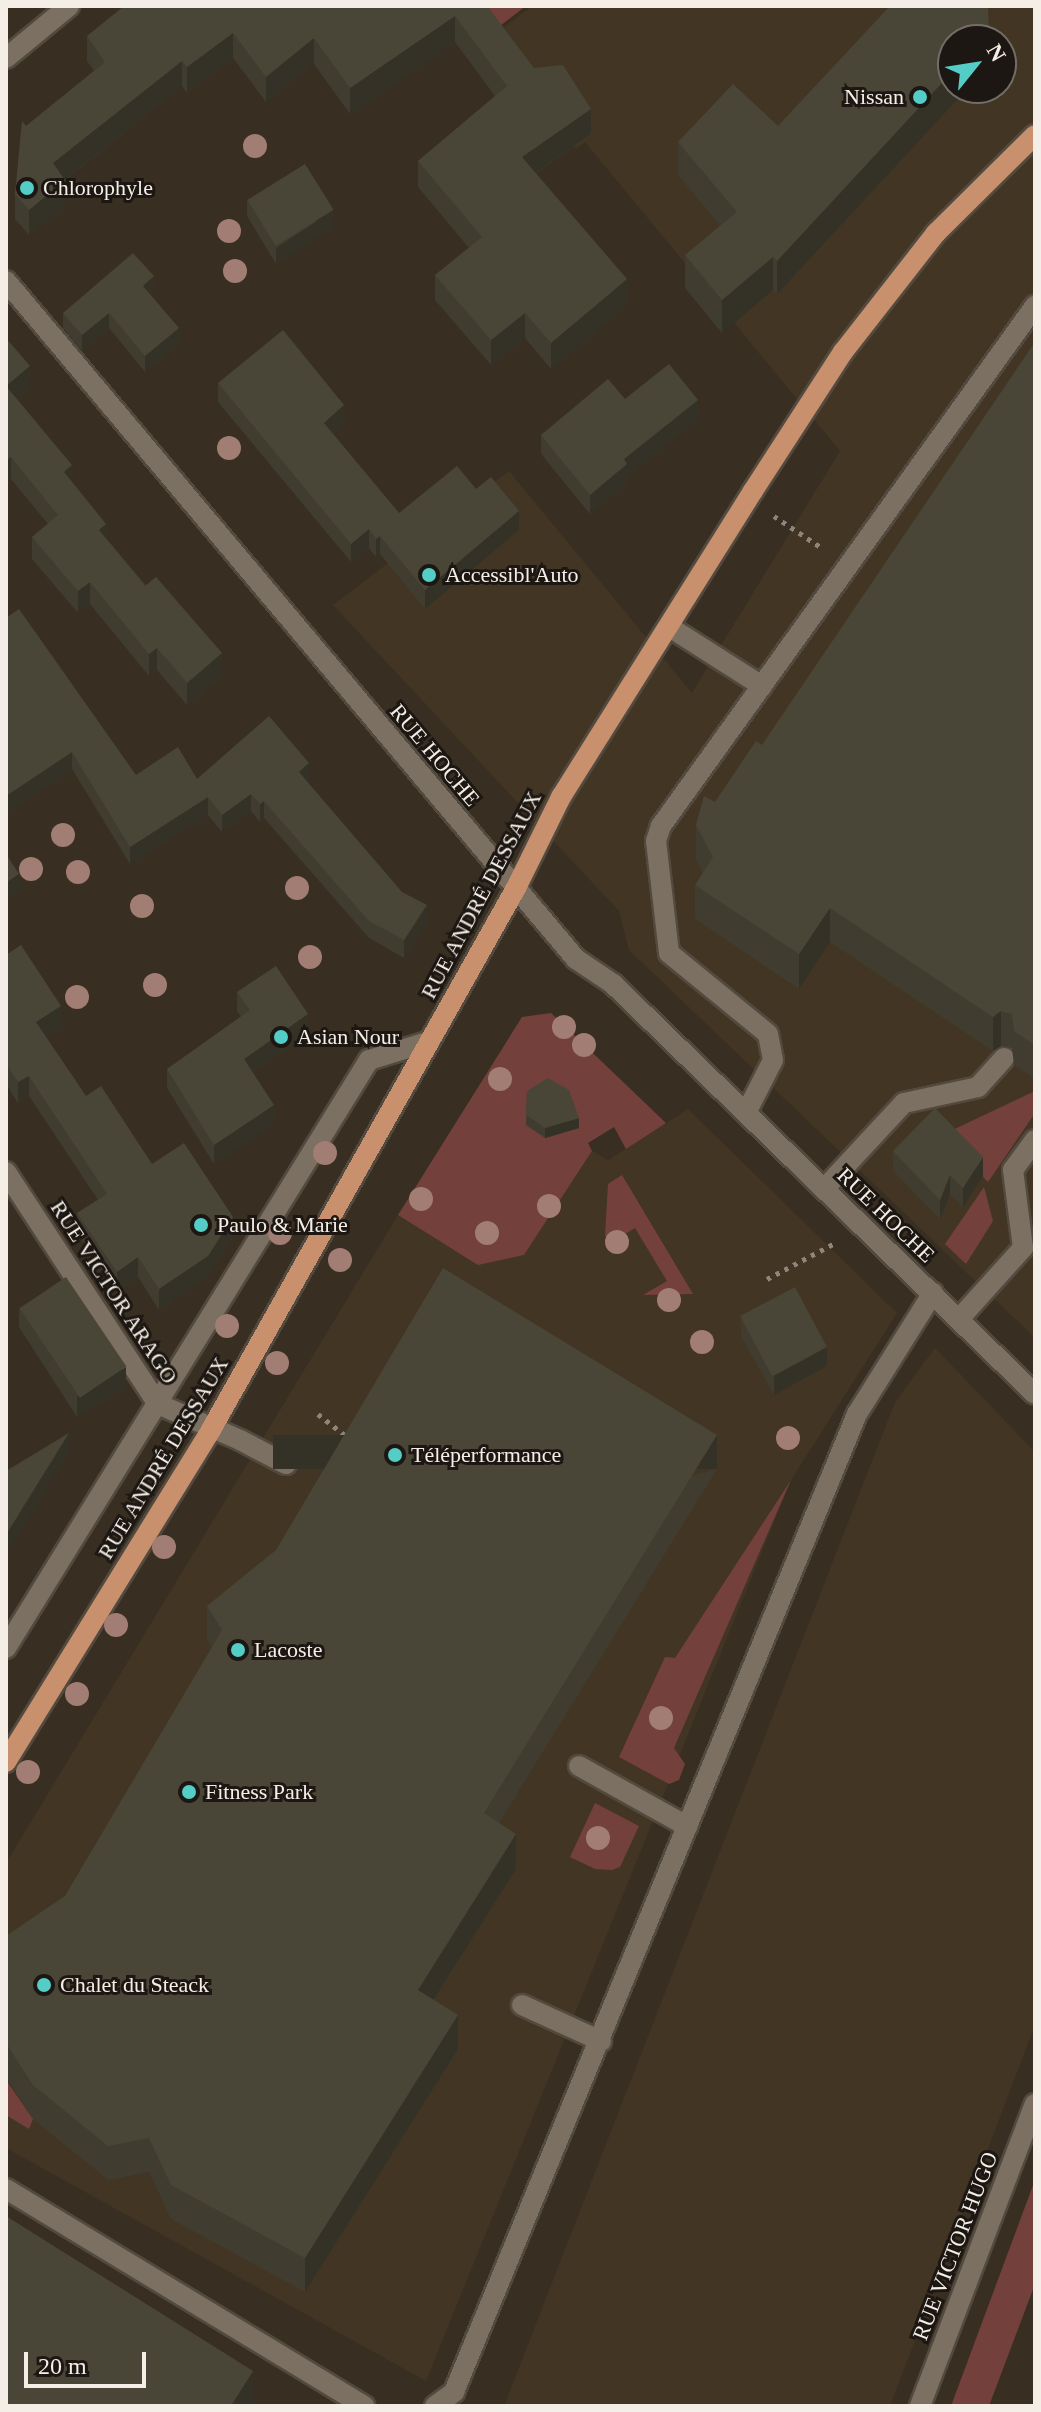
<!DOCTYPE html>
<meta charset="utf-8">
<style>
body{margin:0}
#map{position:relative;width:1041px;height:2412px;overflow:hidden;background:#382e22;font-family:Georgia,serif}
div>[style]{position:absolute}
.built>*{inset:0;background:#433523}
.green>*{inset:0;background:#74403c}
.path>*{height:5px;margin-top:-2.5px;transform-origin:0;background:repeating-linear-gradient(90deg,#8e857b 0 4px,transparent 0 10px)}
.roads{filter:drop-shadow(2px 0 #534a3f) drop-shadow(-2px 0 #534a3f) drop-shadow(0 2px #534a3f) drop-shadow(0 -2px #534a3f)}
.lane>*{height:20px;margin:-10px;padding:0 10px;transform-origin:10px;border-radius:10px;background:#7c7062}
.street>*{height:20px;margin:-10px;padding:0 10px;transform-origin:10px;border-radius:10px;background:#7c7062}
.secondary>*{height:20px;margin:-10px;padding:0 10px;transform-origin:10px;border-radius:10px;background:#7c7062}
.primary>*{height:20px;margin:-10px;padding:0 10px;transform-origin:10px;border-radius:10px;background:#c9906d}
.trees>*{width:24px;height:24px;margin:-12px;border-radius:50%;background:#a17d74}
.wall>*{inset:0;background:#403c2f}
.shaded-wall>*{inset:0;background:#343126;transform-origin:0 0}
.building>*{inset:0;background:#4a4637;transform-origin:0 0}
.dots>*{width:22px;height:22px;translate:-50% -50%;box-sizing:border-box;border:4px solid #1c1712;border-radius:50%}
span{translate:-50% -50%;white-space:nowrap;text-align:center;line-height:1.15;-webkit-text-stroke:6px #1c1712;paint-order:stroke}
.poi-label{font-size:22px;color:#f5eee6}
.right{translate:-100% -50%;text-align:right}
.left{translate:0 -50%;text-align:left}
.street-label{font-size:22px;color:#f5eee6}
.frame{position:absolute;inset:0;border:8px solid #f5eee6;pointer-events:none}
.north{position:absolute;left:937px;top:24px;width:80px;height:80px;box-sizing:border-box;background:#1c1712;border:2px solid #736d67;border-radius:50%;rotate:60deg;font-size:22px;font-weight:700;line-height:32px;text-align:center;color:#f5eee6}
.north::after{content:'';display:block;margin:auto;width:28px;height:36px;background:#54cdc6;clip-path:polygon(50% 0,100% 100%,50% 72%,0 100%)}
.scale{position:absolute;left:24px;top:2352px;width:122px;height:36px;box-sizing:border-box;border:4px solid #f5eee6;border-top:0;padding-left:10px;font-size:24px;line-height:28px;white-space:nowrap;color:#f5eee6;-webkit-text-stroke:6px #1c1712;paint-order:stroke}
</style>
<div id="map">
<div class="built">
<i style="clip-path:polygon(evenodd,532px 6px,1035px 6px,1035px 1338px,629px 950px,619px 911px,333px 605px,509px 471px,692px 693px,840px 451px,585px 142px,576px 149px,495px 34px,532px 6px,953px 40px,1001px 40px,1001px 88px,953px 88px,953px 40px)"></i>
<i style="clip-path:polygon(688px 1109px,897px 1313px,791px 1480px,426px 2381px,6px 2148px,6px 1863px,398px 1215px,478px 1264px,524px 1255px,592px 1151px,608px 1160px)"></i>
<i style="clip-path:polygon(935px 1348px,1035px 1452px,1035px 2025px,890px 2406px,504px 2406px,895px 1402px)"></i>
</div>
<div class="green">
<i style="clip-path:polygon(473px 6px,526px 6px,492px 32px)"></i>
<i style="clip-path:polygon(551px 1013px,666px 1123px,626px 1149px,614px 1127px,588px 1143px,592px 1151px,524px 1255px,478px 1265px,398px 1215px,522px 1017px)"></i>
<i style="clip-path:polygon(1035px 1091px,1035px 1113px,988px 1182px,942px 1135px)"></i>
<i style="clip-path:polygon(622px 1175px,693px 1294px,643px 1295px,667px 1281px,635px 1228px,610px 1243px,605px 1235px,608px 1184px)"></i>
<i style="clip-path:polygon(984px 1187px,993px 1221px,966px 1264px,945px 1244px)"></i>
<i style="clip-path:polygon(791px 1480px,674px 1748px,685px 1764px,679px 1780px,669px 1784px,619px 1757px,665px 1657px,675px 1658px)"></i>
<i style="clip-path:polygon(595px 1803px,639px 1826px,620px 1867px,612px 1870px,595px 1869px,570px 1857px)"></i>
<i style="clip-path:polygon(6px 2080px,33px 2119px,29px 2129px,6px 2115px)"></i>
<i style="clip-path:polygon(1035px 2180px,1035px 2284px,989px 2406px,951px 2406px)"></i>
</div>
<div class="path">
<i style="left:774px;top:516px;width:58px;rotate:33.7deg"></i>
<i style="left:767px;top:1279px;width:79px;rotate:-27.9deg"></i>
<i style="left:318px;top:1414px;width:36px;rotate:38deg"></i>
</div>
<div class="roads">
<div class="lane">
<i style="left:671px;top:628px;width:108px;rotate:32.5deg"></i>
<i style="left:746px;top:1113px;width:59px;rotate:-63deg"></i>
<i style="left:773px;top:1060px;width:26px;rotate:-101deg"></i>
<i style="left:768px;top:1034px;width:128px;rotate:-140.7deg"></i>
<i style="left:669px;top:953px;width:113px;rotate:-96.6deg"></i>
<i style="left:656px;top:841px;width:16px;rotate:-72deg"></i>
<i style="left:661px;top:826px;width:641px;rotate:-54.28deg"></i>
<i style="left:824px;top:1189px;width:117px;rotate:-47.1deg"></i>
<i style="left:904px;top:1103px;width:76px;rotate:-12.2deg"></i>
<i style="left:978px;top:1087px;width:39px;rotate:-48deg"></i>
<i style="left:959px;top:1319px;width:96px;rotate:-48deg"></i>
<i style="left:1023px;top:1248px;width:79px;rotate:-97.3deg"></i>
<i style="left:1013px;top:1170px;width:37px;rotate:-54deg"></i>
<i style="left:240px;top:1440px;width:52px;rotate:27.6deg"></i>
<i style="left:6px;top:1648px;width:691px;rotate:-58.31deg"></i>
<i style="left:369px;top:1060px;width:61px;rotate:-17.2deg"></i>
<i style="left:579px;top:1766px;width:124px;rotate:29.1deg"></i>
<i style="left:522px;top:2005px;width:87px;rotate:24.5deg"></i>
</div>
<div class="street">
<i style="left:6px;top:281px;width:886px;rotate:49.95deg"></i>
<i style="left:576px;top:959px;width:45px;rotate:34deg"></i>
<i style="left:613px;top:984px;width:588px;rotate:44.17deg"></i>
<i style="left:6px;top:1172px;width:277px;rotate:56.8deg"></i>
<i style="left:158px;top:1404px;width:90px;rotate:23.7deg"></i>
<i style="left:6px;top:2189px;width:419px;rotate:31.2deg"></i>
<i style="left:435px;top:2406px;width:24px;rotate:-36deg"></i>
<i style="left:454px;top:2392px;width:1058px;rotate:-67.61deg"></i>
<i style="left:857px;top:1414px;width:143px;rotate:-57.9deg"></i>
<i style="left:920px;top:2406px;width:323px;rotate:-69.2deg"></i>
</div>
<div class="secondary">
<i style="left:6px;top:58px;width:82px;rotate:-39.5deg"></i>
</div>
<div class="primary">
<i style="left:6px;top:1762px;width:392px;rotate:-58.3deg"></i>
<i style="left:212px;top:1428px;width:620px;rotate:-60.62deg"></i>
<i style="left:516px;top:888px;width:102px;rotate:-63.7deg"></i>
<i style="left:561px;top:797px;width:361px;rotate:-57.9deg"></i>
<i style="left:753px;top:491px;width:166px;rotate:-57.1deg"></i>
<i style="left:843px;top:352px;width:151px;rotate:-52deg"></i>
<i style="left:936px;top:233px;width:139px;rotate:-44.7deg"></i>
</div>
</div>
<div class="trees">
<i style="left:255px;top:146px"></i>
<i style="left:229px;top:231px"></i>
<i style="left:235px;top:271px"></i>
<i style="left:229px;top:448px"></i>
<i style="left:63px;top:835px"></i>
<i style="left:31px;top:869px"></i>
<i style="left:78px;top:872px"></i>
<i style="left:297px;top:888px"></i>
<i style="left:142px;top:906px"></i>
<i style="left:310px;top:957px"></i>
<i style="left:155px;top:985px"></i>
<i style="left:77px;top:997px"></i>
<i style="left:564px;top:1027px"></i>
<i style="left:584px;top:1045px"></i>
<i style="left:500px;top:1079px"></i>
<i style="left:325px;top:1153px"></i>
<i style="left:421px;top:1199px"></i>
<i style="left:549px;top:1206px"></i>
<i style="left:280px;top:1233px"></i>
<i style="left:487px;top:1233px"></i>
<i style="left:617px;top:1242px"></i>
<i style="left:340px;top:1260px"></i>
<i style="left:669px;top:1300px"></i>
<i style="left:227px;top:1326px"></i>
<i style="left:702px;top:1342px"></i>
<i style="left:277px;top:1363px"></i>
<i style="left:788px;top:1438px"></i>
<i style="left:164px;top:1547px"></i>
<i style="left:116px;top:1625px"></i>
<i style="left:77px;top:1694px"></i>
<i style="left:661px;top:1718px"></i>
<i style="left:28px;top:1772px"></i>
<i style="left:598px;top:1838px"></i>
</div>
<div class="wall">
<i style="clip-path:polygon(487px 6px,534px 68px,591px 134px,536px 173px,627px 305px,551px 369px,525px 338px,491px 365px,435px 300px,435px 275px,469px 248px,418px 187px,418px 161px,495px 96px,455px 42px,350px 114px,314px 64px,266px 102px,233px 58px,187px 93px,182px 86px,65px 180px,65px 205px,29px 235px,15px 219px,15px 194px,26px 126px,94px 71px,87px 61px,87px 36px)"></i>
<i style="clip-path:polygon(989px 40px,777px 294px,773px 290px,722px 333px,685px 288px,685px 255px,720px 225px,678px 175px,678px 142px,778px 126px)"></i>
<i style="clip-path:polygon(247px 200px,334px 226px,276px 264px,247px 216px)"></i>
<i style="clip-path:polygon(154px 292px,150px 295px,179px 344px,145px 372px,109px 328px,82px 351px,63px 328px,63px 313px)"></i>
<i style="clip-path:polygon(6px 338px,30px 388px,17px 399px,72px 482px,106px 538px,222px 675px,187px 705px,157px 670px,149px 676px,90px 604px,78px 613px,32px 559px,32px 537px,48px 524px,11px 479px)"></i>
<i style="clip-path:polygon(1035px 342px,1035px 1079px,1014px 1065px,1012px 1048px,1001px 1046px,993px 1051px,830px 942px,799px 989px,695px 919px,695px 885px,703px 873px,696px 859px,696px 825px,762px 745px)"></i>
<i style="clip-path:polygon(218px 383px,344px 424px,333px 434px,399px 513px,476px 489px,519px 530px,425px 609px,380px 554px,376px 557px,369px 548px,351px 562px,218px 402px)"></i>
<i style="clip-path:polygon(625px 399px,698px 419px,627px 476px,627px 483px,590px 514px,541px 454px,541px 435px)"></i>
<i style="clip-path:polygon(6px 618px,136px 775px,197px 779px,309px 780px,307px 782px,427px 923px,404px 958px,369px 938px,264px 818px,260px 822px,251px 811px,222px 832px,208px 815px,130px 864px,72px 769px,6px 813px)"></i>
<i style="clip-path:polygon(6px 955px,61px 1026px,45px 1036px,86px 1096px,152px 1164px,233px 1237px,208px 1276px,159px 1310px,138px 1277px,117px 1292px,77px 1233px,77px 1213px,98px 1200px,29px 1096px,18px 1103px,6px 1084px)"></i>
<i style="clip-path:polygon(237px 992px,308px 1033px,253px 1072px,274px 1124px,214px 1164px,167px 1088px,167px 1069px,241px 1017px,237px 1011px)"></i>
<i style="clip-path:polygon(527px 1091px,579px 1128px,545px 1138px,526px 1125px)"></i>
<i style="clip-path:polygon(893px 1151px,983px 1176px,963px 1207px,950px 1194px,940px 1219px,893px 1171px)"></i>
<i style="clip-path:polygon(19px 1308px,126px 1387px,77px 1417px,19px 1327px)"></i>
<i style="clip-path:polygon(741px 1317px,827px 1366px,774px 1395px,741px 1337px)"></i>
<i style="clip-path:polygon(717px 1469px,499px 1823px,516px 1869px,434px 1999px,458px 2049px,305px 2292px,171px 2219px,149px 2172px,108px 2180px,33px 2119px,6px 2077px,6px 1936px,65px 1896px,212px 1647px,207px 1640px,207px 1606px)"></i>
</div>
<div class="shaded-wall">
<i style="clip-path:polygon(455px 16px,455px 42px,350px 114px,350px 88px)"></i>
<i style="clip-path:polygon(233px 33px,233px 58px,187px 93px,187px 67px)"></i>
<i style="clip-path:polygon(314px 38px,314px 64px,266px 102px,266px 77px)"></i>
<i style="clip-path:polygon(182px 61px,182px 86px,53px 189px,53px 163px)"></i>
<i style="clip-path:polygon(953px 71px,953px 88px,968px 88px,777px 294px,777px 261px)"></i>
<i style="clip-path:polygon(591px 109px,591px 134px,522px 182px,522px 157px)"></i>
<i style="clip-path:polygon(65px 180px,65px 205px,29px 235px,29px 210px)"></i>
<i style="clip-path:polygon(334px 210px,334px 226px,276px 264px,276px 248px)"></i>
<i style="clip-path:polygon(773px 257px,773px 290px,722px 333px,722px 300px)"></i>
<i style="clip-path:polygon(154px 276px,154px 292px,143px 301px,143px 286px)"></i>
<i style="clip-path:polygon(627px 279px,627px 305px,551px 369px,551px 343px)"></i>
<i style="clip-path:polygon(109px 313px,109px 328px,82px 351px,82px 335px)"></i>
<i style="clip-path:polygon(525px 313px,525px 338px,491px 365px,491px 340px)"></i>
<i style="clip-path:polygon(179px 328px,179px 344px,145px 372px,145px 356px)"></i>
<i style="clip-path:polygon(30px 366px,30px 388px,6px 408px,6px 386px)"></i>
<i style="clip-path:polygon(698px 400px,698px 419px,627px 476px,627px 483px,590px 514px,590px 495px,624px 459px)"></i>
<i style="clip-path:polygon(344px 405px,344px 424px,324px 441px,324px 423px)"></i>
<i style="clip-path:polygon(11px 457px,11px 479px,6px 483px,6px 461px)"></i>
<i style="clip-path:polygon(72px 465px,72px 487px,64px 472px)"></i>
<i style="clip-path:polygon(519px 511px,519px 530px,425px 609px,425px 590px)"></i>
<i style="clip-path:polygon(106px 524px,106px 546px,99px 530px)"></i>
<i style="clip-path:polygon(369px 529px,369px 548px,351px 562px,351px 544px)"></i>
<i style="clip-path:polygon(380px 536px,380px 554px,376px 557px,376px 539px)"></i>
<i style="clip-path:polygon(90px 582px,90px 604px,78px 613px,78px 591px)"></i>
<i style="clip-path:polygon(157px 648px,157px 670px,149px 676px,149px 654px)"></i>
<i style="clip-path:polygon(222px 653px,222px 675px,187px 705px,187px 683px)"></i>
<i style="clip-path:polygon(72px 752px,72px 769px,6px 813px,6px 796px)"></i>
<i style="clip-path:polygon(309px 763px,309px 780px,299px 789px,299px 772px)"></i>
<i style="clip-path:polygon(251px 794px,251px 811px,222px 832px,222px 815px)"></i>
<i style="clip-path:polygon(208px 797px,208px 815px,130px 864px,130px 847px)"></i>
<i style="clip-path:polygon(264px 801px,264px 818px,260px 822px,260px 804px)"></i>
<i style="clip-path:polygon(19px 874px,19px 891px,6px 900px,6px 883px)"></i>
<i style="clip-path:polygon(427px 905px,427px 923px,404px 958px,404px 940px)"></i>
<i style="clip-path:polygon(830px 908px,830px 942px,799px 989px,799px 954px)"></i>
<i style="clip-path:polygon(61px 1006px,61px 1026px,36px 1042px,36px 1022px)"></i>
<i style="clip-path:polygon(1001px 1011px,1001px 1046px,993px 1051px,993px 1017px)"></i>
<i style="clip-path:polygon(308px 1014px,308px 1033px,244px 1078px,244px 1059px)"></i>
<i style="clip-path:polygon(29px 1076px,29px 1096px,18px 1103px,18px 1082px)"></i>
<i style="clip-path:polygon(274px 1105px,274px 1124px,214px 1164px,214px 1145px)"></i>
<i style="clip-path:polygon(579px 1118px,579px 1128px,545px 1138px,545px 1128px)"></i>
<i style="clip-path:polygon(983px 1157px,983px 1176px,963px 1207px,963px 1188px)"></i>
<i style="clip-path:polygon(950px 1175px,950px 1194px,940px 1219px,940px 1200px)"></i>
<i style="clip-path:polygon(233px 1217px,233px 1237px,208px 1276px,159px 1310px,159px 1289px)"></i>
<i style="clip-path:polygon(138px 1257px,138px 1277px,117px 1292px,117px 1272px)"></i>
<i style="clip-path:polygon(827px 1347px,827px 1366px,774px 1395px,774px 1376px)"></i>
<i style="clip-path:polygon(126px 1367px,126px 1387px,77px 1417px,77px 1397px)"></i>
<i style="clip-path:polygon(69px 1433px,69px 1452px,6px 1555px,6px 1535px)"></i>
<i style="left:717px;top:1435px;width:34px;height:444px;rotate:90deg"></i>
<i style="clip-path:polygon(516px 1834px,516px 1869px,418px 2024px,418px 1990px)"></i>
<i style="clip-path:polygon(458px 2015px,458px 2049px,305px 2292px,305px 2258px)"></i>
<i style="clip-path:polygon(253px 2371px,253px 2405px,231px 2406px)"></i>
</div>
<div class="building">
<i style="clip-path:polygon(124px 6px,487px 6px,534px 68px,563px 65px,591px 109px,522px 157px,627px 279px,551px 343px,525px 313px,491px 340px,435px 275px,482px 237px,418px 161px,507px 86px,455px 16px,350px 88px,314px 38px,266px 77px,233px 33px,187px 67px,182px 61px,53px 163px,65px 180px,29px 210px,15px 194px,22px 121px,26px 126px,105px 62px,87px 36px)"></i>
<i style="clip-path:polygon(890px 6px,988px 6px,989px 33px,982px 40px,953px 40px,953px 71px,777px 261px,773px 257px,722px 300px,685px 255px,737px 212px,678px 142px,733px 84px,778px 126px)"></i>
<i style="left:305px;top:164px;width:54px;height:68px;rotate:58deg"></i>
<i style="clip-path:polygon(133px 253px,154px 276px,143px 286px,179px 328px,145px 356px,109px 313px,82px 335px,63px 313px)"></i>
<i style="clip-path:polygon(283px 330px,344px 405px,324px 423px,399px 513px,457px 466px,476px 489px,491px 477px,519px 511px,425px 590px,380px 536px,376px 539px,369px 529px,351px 544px,218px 383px)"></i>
<i style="clip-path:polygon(6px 338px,30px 366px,6px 386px)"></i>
<i style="clip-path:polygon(1035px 342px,1035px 1045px,1014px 1031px,1012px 1014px,1001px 1011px,993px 1017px,830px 908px,799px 954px,695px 885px,713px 857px,696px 825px,704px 796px,715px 802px,756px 741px,762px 745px)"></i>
<i style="clip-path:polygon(669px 364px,698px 400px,624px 459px,627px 464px,590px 495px,541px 435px,608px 379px,625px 399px)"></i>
<i style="clip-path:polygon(6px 386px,72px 465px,64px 472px,106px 524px,99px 530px,145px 586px,156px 577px,222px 653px,187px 683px,157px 648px,149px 654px,90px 582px,78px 591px,32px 537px,58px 515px,11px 457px,6px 461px)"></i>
<i style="clip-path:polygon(19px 609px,136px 775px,178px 747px,197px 779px,269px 716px,309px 763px,299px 772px,402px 892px,427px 905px,404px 940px,369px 921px,264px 801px,260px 804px,251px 794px,222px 815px,208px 797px,130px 847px,72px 752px,6px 796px,6px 618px)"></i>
<i style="clip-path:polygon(6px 854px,19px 874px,6px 883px)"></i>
<i style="clip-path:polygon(21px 945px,61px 1006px,36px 1022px,86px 1096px,101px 1086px,152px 1164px,184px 1143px,233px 1217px,208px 1256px,159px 1289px,138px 1257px,117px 1272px,77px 1213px,107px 1194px,29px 1076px,18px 1082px,6px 1064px,6px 955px)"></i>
<i style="clip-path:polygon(276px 966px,308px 1014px,244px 1059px,274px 1105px,214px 1145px,167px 1069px,250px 1010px,237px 992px)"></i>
<i style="clip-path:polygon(548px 1078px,569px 1090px,579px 1118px,545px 1128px,526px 1115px,527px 1091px)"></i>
<i style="clip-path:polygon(935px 1108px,983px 1157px,963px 1188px,950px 1175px,940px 1200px,893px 1151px)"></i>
<i style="clip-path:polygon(443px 1268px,717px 1435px,484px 1813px,516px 1834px,418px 1990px,458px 2015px,305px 2258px,171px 2185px,149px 2138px,108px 2146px,33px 2085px,6px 2043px,6px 1936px,65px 1896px,222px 1630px,207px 1606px,276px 1550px)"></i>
<i style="left:66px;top:1277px;width:108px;height:56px;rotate:56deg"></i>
<i style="left:795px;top:1287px;width:68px;height:62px;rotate:62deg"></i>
<i style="clip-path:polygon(69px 1433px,6px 1535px,6px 1471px)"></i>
<i style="clip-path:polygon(6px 2216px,253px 2371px,231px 2406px,6px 2406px)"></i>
</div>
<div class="dots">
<i style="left:920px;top:97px;background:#54cdc6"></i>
<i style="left:27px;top:188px;background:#54cdc6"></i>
<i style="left:429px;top:575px;background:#54cdc6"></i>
<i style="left:281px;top:1037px;background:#54cdc6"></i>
<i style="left:201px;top:1225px;background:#54cdc6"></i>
<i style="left:395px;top:1455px;background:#54cdc6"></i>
<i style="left:238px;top:1650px;background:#54cdc6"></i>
<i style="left:189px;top:1792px;background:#54cdc6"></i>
<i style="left:44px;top:1985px;background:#54cdc6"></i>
</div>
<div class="poi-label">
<span class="right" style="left:904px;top:97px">Nissan</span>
<span class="left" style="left:43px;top:188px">Chlorophyle</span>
<span class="left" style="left:445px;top:575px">Accessibl'Auto</span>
<span class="left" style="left:297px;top:1037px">Asian Nour</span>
<span class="left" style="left:217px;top:1225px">Paulo &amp; Marie</span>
<span class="left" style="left:411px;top:1455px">Téléperformance</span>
<span class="left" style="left:254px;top:1650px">Lacoste</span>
<span class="left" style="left:205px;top:1792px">Fitness Park</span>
<span class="left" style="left:60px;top:1985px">Chalet du Steack</span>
</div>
<div class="street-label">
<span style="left:435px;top:755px;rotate:50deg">RUE HOCHE</span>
<span style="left:481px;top:895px;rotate:-62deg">RUE ANDRÉ DESSAUX</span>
<span style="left:886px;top:1215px;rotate:44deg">RUE HOCHE</span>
<span style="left:114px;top:1292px;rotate:57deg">RUE VICTOR ARAGO</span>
<span style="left:163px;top:1458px;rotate:-59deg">RUE ANDRÉ DESSAUX</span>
<span style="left:955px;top:2246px;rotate:-69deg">RUE VICTOR HUGO</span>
</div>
<div class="frame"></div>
<div class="north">N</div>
<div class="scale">20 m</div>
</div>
